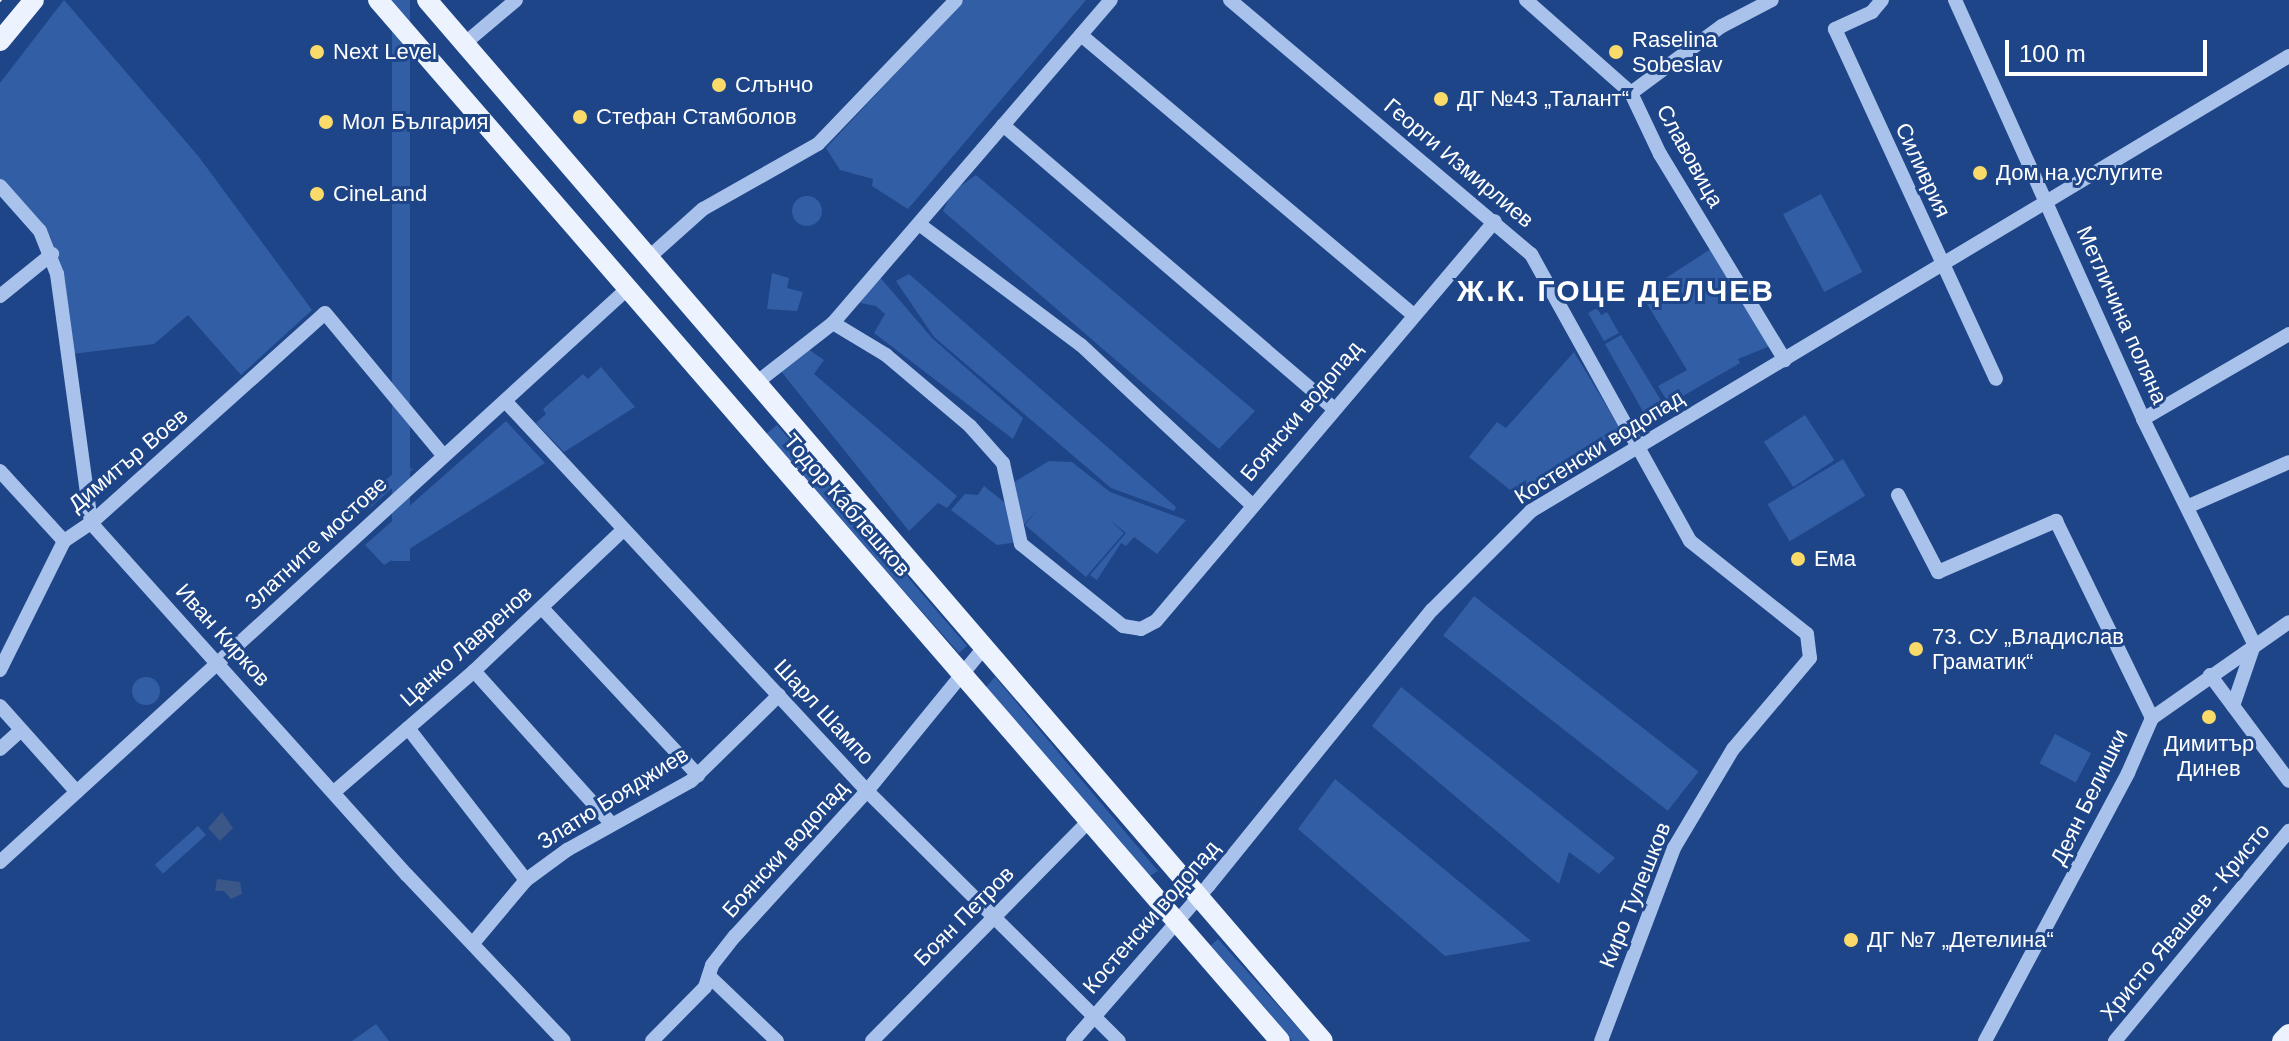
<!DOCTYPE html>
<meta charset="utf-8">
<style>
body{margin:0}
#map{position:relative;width:2289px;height:1041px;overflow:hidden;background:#1e4588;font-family:Arial,sans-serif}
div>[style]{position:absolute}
.green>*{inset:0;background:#325ea6;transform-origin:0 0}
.round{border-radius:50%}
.water>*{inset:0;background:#3b5788}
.minor>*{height:14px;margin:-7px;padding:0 7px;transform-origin:7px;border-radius:7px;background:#a9c2eb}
.major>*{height:20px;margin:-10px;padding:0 10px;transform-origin:10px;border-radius:10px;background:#edf3fe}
.tram>*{height:2px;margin:-1px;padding:0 1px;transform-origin:1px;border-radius:1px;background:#fff}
.dots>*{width:22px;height:22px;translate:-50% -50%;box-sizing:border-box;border:4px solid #1e4588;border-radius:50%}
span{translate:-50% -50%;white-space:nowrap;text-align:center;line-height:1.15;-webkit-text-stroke:6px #1e4588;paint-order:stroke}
.poi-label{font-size:22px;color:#fff}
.left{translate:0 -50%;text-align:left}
.street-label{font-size:22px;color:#fff}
.district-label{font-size:30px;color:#fff;font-weight:700;letter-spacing:2px}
.scale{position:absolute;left:2005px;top:40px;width:202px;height:36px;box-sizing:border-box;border:4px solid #fff;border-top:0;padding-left:10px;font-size:24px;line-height:28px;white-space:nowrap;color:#fff;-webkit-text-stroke:6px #1e4588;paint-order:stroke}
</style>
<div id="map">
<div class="green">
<i style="clip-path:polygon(64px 0,199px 157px,312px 310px,241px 375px,188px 315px,154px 344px,72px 354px,60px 262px,50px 236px,0 180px,0 83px)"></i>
<i style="left:392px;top:0;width:18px;height:561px"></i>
<i style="clip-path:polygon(964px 0,1086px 0,908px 209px,872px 186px,873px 179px,840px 170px,826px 148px)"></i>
<i style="clip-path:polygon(976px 175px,1255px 411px,1219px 449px,943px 211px,953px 191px)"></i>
<i style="left:1821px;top:194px;width:88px;height:43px;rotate:62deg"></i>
<i class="round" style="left:792px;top:196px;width:30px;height:30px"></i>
<i style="clip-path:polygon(1714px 247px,1770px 346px,1738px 359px,1740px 363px,1669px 404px,1658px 386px,1687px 370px,1641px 294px)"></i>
<i style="clip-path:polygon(772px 273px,789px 278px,787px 288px,803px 292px,797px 311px,767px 309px)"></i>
<i style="clip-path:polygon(909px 274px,1176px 507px,1174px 511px,1111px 488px,934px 337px,896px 281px)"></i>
<i style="clip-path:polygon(878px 275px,932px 338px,1023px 418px,1013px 439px,874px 333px,885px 314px,876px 306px,860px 303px)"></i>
<i style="clip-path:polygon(1597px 308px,1601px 315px,1607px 312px,1619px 333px,1604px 341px,1588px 313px)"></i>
<i style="clip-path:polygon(1621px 335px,1665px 407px,1646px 417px,1605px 344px)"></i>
<i style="clip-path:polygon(808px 349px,824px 360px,814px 374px,957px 496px,947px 508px,938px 503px,909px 531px,780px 370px)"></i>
<i style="clip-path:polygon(1574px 352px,1621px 430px,1519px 497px,1469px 457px,1497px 422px,1506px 428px)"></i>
<i style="clip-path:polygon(601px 367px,635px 407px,564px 452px,536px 423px,546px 414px,543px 409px,583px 374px,588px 379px)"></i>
<i style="left:1805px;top:415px;width:54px;height:49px;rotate:57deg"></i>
<i style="clip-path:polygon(506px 421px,545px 463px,384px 565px,365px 545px)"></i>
<i style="clip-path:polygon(777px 425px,967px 646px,959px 653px,765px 435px)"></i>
<i style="left:1843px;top:459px;width:43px;height:88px;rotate:59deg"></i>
<i style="clip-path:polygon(1049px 461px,1072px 462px,1110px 492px,1186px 520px,1157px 554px,1134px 537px,1126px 546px,1121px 543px,1097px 580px,1090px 575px,1126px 533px,1109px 519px,1124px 533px,1086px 577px,1025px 525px,1038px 509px,1021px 528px,1011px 484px)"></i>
<i style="clip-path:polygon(414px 468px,370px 508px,373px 491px,395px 472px)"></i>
<i style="clip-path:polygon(984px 486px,1014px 510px,1018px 542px,997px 545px,951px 510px,965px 494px,978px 495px)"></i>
<i style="left:1474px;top:596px;width:285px;height:50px;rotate:38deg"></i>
<i style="clip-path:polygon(995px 677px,1158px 871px,1148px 877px,986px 687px)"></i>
<i class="round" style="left:132px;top:677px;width:28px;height:28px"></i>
<i style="clip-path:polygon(1401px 687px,1615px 858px,1599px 874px,1569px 852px,1559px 884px,1372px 726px)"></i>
<i style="left:2055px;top:734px;width:41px;height:33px;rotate:28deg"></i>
<i style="clip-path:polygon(1335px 779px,1531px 941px,1445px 956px,1298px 829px)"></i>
<i style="left:198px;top:826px;width:12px;height:58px;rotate:48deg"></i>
<i style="left:1218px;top:939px;width:138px;height:13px;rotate:48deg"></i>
<i style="clip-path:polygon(376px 1024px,389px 1041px,352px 1041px)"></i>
</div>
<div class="water">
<i style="clip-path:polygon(222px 812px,233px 828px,220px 841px,208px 828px)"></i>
<i style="clip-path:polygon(217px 879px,240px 882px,242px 894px,231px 899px,224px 891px,215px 891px)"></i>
</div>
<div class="minor">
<i style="left:1230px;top:0;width:394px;rotate:40.2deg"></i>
<i style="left:1531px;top:254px;width:328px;rotate:61deg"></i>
<i style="left:1690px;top:541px;width:149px;rotate:38.5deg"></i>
<i style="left:1807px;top:634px;width:24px;rotate:83deg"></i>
<i style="left:1810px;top:658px;width:119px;rotate:130.2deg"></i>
<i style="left:1733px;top:749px;width:115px;rotate:120.8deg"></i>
<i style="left:1674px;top:848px;width:206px;rotate:110.7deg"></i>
<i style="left:1526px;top:0;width:140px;rotate:41.5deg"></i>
<i style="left:1631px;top:93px;width:68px;rotate:64.6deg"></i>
<i style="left:1660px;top:154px;width:241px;rotate:58.8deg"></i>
<i style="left:1882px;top:0;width:16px;rotate:130deg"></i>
<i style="left:1872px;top:12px;width:41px;rotate:155.3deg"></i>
<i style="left:1835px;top:29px;width:385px;rotate:65.3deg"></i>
<i style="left:1955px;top:0;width:459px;rotate:65.8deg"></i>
<i style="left:2143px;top:419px;width:251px;rotate:63.7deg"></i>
<i style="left:1081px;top:35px;width:433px;rotate:40.1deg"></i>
<i style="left:464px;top:44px;width:68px;rotate:-40.2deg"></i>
<i style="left:1631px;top:93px;width:113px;rotate:-36.4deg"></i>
<i style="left:1722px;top:26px;width:56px;rotate:-27.5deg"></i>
<i style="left:1003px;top:125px;width:435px;rotate:40.6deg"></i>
<i style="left:0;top:186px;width:60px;rotate:48.4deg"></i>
<i style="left:40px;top:231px;width:46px;rotate:68.4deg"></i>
<i style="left:57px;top:274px;width:251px;rotate:82.2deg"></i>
<i style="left:91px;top:523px;width:473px;rotate:48.1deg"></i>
<i style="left:407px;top:875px;width:228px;rotate:46.6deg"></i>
<i style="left:919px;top:224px;width:202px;rotate:36.8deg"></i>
<i style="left:1081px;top:345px;width:233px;rotate:43.1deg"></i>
<i style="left:647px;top:259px;width:75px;rotate:-41.8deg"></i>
<i style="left:703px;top:209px;width:132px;rotate:-29.5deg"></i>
<i style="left:818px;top:144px;width:199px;rotate:-46.2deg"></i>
<i style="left:0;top:296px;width:67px;rotate:-38.9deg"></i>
<i style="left:833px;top:323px;width:62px;rotate:31.1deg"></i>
<i style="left:886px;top:355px;width:110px;rotate:40.2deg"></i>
<i style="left:970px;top:426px;width:50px;rotate:48.3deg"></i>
<i style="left:1003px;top:463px;width:83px;rotate:77.5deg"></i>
<i style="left:1021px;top:544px;width:131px;rotate:38.8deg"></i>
<i style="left:1123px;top:626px;width:18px;rotate:9deg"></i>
<i style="left:1141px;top:629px;width:17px;rotate:-28deg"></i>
<i style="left:1156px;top:621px;width:524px;rotate:-49.72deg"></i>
<i style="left:756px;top:383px;width:98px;rotate:-37.9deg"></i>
<i style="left:833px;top:323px;width:426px;rotate:-49.3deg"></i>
<i style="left:507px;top:403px;width:529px;rotate:47.14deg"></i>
<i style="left:867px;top:791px;width:355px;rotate:44.8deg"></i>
<i style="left:2143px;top:419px;width:169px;rotate:-30.2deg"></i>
<i style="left:0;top:471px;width:95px;rotate:47.6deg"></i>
<i style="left:1898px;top:495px;width:87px;rotate:62.5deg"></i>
<i style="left:1938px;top:572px;width:129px;rotate:-23.4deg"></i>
<i style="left:2056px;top:521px;width:219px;rotate:64deg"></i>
<i style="left:2189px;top:506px;width:109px;rotate:-23.7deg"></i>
<i style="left:542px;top:608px;width:229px;rotate:47deg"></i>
<i style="left:0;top:670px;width:144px;rotate:-63.6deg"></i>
<i style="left:64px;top:541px;width:32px;rotate:-34deg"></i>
<i style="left:91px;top:523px;width:314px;rotate:-41.9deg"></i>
<i style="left:325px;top:313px;width:185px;rotate:50.3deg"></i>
<i style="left:474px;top:671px;width:206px;rotate:48deg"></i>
<i style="left:2210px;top:675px;width:132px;rotate:53.3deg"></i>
<i style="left:0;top:706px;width:115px;rotate:48.2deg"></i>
<i style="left:2233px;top:706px;width:65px;rotate:-71deg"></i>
<i style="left:408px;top:728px;width:192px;rotate:52.2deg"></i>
<i style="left:0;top:749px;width:28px;rotate:-42deg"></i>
<i style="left:334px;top:792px;width:185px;rotate:-40.8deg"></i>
<i style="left:474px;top:671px;width:205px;rotate:-43.4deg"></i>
<i style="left:0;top:862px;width:849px;rotate:-42.42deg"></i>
<i style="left:474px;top:942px;width:81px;rotate:-50deg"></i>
<i style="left:526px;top:880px;width:51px;rotate:-36.2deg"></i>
<i style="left:567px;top:850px;width:142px;rotate:-29.1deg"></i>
<i style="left:691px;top:781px;width:123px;rotate:-44.3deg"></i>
<i style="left:709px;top:976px;width:94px;rotate:43.7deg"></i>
<i style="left:652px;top:1041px;width:76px;rotate:-45.5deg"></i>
<i style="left:705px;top:987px;width:23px;rotate:-72deg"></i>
<i style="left:712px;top:965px;width:37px;rotate:-52deg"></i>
<i style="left:735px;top:936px;width:196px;rotate:-47.7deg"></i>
<i style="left:867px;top:791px;width:183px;rotate:-50.8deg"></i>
<i style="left:872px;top:1041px;width:308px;rotate:-45.4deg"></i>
<i style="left:1073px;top:1041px;width:207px;rotate:-48.9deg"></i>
<i style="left:1209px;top:885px;width:354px;rotate:-51deg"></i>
<i style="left:1432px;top:610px;width:140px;rotate:-45deg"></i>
<i style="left:1531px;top:511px;width:884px;rotate:-30.97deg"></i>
<i style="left:1985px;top:1041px;width:304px;rotate:-61.9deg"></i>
<i style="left:2128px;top:773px;width:60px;rotate:-66.4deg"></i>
<i style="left:2152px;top:718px;width:167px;rotate:-35deg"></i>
<i style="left:2115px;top:1041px;width:273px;rotate:-50.4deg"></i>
</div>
<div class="major">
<i style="left:378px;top:0;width:1377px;rotate:49.09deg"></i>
<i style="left:427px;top:0;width:1373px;rotate:49.28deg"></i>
<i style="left:0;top:41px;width:53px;rotate:-50.3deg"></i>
<i style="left:2282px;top:1041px;width:10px;rotate:-45deg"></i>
</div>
<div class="tram">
<i style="left:0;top:1px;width:1px;rotate:-45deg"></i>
</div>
<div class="dots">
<i style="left:317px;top:52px;background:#fada68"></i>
<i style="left:1616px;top:52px;background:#fada68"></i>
<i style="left:719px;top:85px;background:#fada68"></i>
<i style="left:1441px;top:99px;background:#fada68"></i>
<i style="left:580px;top:117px;background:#fada68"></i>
<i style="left:326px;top:122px;background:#fada68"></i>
<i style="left:1980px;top:173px;background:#fada68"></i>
<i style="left:317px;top:194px;background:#fada68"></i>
<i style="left:1798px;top:559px;background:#fada68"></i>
<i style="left:1916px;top:649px;background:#fada68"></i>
<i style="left:2209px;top:717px;background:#fada68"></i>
<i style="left:1851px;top:940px;background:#fada68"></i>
</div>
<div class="poi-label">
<span class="left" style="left:1632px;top:52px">Raselina<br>Sobeslav</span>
<span class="left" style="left:333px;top:52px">Next Level</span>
<span class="left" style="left:735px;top:85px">Слънчо</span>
<span class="left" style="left:1457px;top:99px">ДГ №43 „Талант“</span>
<span class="left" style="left:596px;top:117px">Стефан Стамболов</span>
<span class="left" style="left:342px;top:122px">Мол България</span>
<span class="left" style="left:1996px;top:173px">Дом на услугите</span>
<span class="left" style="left:333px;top:194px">CineLand</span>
<span class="left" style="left:1814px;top:559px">Ема</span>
<span class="left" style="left:1932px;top:649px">73. СУ „Владислав<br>Граматик“</span>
<span style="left:2209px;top:756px">Димитър<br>Динев</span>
<span class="left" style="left:1867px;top:940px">ДГ №7 „Детелина“</span>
</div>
<div class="street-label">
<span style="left:1690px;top:156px;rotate:61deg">Славовица</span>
<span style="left:1459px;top:163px;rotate:40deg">Георги Измирлиев</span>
<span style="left:1923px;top:170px;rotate:65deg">Силиврия</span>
<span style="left:2122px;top:315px;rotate:66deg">Метличина поляна</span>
<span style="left:1301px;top:411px;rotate:-50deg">Боянски водопад</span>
<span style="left:1599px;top:447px;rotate:-32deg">Костенски водопад</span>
<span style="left:128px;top:460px;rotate:-40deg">Димитър Воев</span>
<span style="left:847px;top:505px;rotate:49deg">Тодор Каблешков</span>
<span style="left:316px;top:543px;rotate:-43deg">Златните мостове</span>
<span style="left:223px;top:635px;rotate:48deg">Иван Кирков</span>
<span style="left:466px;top:646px;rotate:-42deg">Цанко Лавренов</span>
<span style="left:824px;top:712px;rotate:47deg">Шарл Шампо</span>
<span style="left:2089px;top:797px;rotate:-64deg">Деян Белишки</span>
<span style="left:613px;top:798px;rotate:-32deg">Златю Бояджиев</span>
<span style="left:785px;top:849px;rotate:-48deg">Боянски водопад</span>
<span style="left:1635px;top:895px;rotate:-68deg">Киро Тулешков</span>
<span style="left:964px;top:916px;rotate:-45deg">Боян Петров</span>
<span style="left:1151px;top:917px;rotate:-49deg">Костенски водопад</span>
<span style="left:2185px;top:922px;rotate:-50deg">Христо Явашев - Кристо</span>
</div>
<div class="district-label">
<span style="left:1616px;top:291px">Ж.К. ГОЦЕ ДЕЛЧЕВ</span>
</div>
<div class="scale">100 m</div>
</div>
